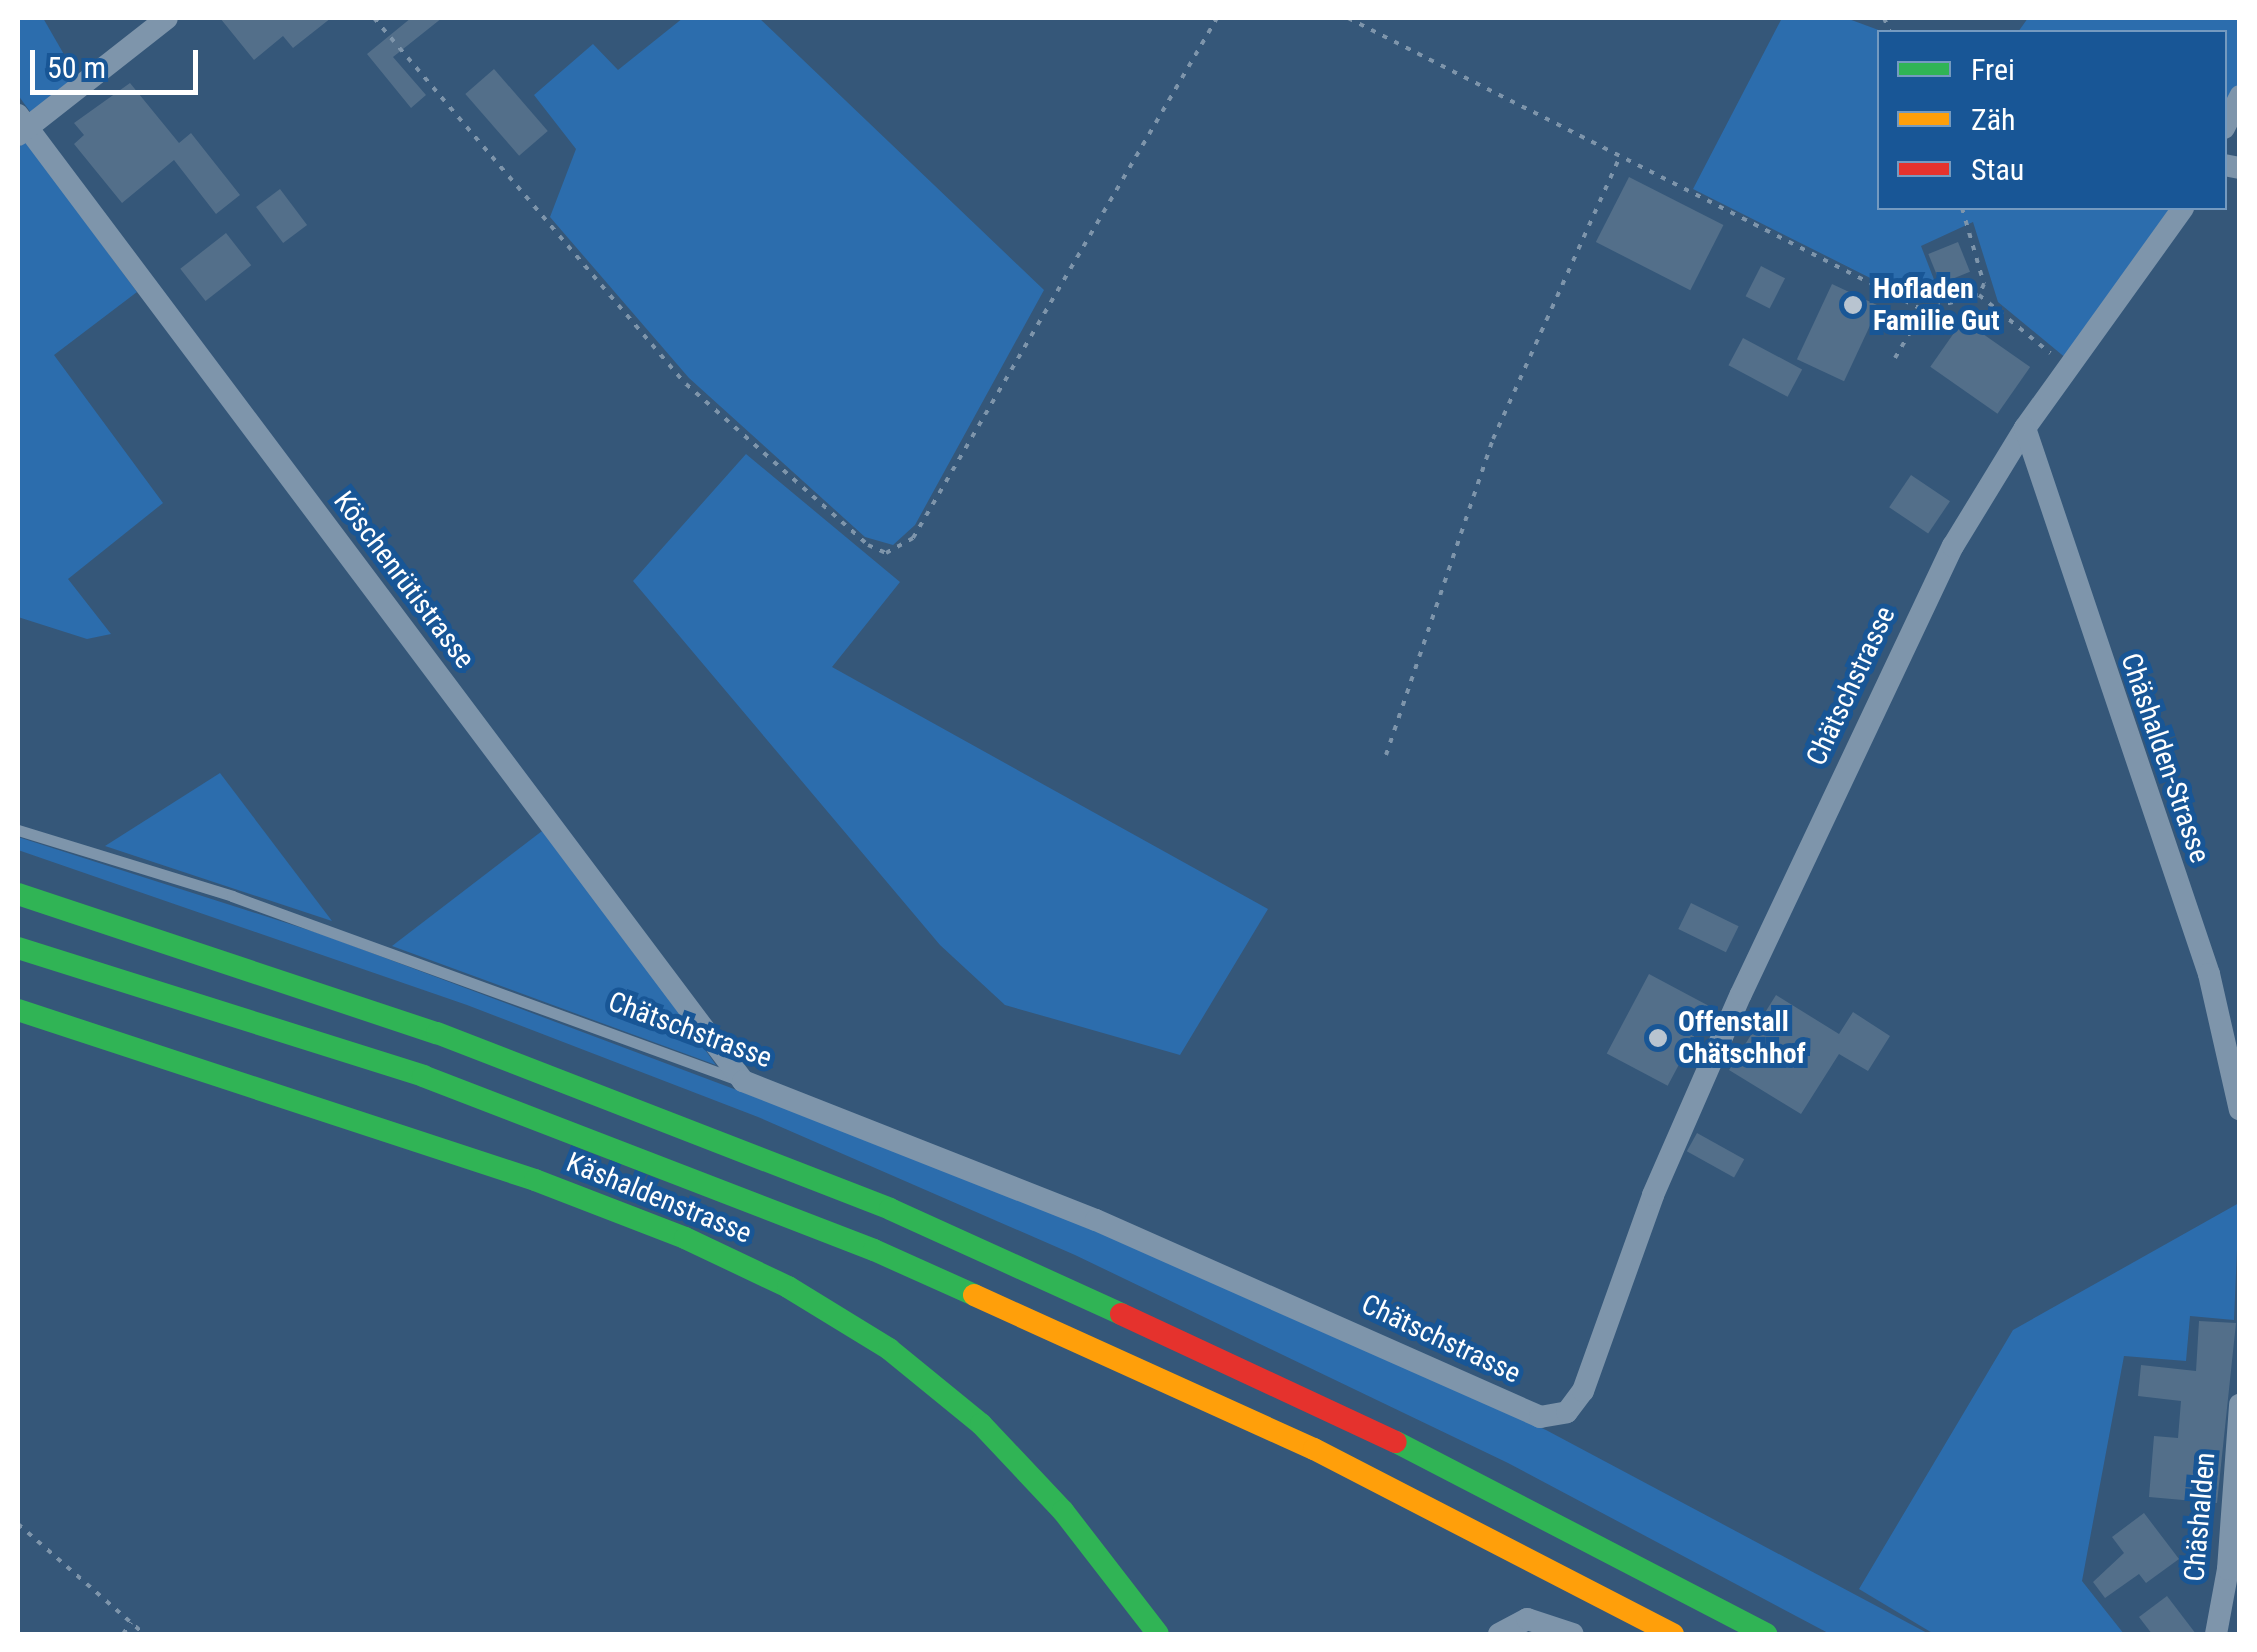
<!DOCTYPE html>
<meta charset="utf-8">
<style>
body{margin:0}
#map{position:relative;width:2257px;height:1652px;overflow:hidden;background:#355779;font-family:"Roboto Condensed",sans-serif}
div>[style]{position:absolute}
.green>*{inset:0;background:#2c6dad}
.building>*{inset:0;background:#536f8a;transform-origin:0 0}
.path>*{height:4px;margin-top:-2px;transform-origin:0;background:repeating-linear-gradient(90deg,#7e95ab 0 5px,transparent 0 13px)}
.lane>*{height:11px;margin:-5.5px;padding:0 5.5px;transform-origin:5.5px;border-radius:5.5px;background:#7e95ab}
.street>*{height:22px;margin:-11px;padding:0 11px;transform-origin:11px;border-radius:11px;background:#7e95ab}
.fast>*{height:22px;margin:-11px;padding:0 11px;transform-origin:11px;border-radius:11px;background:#30b455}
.slow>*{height:22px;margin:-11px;padding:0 11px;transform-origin:11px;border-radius:11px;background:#ff9f0a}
.jam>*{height:22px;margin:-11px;padding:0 11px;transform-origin:11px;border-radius:11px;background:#e5322d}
.dots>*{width:28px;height:28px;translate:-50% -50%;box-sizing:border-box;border:5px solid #185696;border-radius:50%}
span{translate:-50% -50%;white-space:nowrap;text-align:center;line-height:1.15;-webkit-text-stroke:10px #185696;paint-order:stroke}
.poi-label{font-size:28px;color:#fff;font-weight:700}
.left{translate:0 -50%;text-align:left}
.street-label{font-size:28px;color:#fff}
.frame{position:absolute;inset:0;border:20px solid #fff;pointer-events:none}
.legend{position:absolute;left:1877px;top:30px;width:350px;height:180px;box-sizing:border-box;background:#185696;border:2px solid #749ac0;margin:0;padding:12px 18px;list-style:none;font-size:30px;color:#fff}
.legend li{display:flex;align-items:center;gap:20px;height:50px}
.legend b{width:50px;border:2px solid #749ac0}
.scale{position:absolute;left:30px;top:50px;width:168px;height:45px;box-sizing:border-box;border:5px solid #fff;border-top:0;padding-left:12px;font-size:30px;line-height:35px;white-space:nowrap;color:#fff;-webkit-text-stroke:8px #185696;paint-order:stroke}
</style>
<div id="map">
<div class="green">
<i style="clip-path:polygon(18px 18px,43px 18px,77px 77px,31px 113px,18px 95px)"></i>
<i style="clip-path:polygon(683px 18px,759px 18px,1044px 290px,915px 525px,893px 545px,865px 537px,689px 378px,550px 217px,576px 149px,534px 95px,593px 44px,618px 70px)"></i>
<i style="clip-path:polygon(1782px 18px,1846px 18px,1884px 32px,1880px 208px,2176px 208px,2067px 359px,1998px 302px,1973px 222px,1921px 246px,1940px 295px,1920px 303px,1693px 189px)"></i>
<i style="clip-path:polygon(2028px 18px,2239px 18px,2239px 81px,2225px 113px,2224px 32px,2018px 32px)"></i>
<i style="clip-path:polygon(26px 141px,137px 292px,54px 355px,163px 503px,68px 579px,111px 634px,87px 639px,18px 617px,18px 148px)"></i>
<i style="clip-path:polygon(746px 454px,900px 582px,832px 667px,1268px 909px,1180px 1055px,1005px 1005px,940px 945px,633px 581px)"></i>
<i style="clip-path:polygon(220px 773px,332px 921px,105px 846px)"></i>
<i style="clip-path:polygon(546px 828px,716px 1065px,392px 946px)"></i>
<i style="clip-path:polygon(18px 837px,324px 935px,1038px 1203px,1546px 1430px,1929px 1634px,1830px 1634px,1508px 1463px,1075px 1255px,758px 1117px,467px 1005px,18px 850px)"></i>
<i style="clip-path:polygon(2239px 1203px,2234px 1320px,2190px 1316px,2186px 1361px,2124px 1356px,2082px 1581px,2124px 1634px,1934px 1634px,1859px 1589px,2013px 1330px)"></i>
</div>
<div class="building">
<i style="clip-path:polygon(220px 18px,331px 18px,293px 48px,283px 36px,254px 60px)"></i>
<i style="clip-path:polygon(411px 18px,442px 18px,393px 57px,426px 95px,411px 108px,367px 54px)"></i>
<i style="left:494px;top:69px;width:82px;height:38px;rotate:49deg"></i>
<i style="clip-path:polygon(130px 83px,179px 143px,191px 133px,240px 195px,216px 214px,174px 160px,122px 203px,74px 144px,84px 135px,74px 123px)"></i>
<i style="left:1629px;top:177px;width:106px;height:73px;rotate:27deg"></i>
<i style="left:280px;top:189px;width:45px;height:30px;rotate:53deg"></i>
<i style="left:226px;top:233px;width:41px;height:58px;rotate:52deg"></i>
<i style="left:1958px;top:242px;width:32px;height:32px;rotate:68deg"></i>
<i style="left:1761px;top:266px;width:27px;height:34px;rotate:27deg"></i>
<i style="left:1832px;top:284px;width:52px;height:83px;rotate:25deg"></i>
<i style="left:1963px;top:320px;width:82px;height:57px;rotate:35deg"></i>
<i style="left:1743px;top:338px;width:67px;height:31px;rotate:28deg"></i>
<i style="left:1911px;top:475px;width:47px;height:39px;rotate:34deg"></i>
<i style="left:1691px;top:903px;width:53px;height:29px;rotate:26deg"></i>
<i style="left:1649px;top:974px;width:69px;height:90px;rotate:28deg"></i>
<i style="clip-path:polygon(1776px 995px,1839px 1034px,1853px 1012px,1890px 1036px,1868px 1071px,1839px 1054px,1801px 1114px,1729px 1070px)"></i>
<i style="left:1697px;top:1133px;width:54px;height:21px;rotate:29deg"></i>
<i style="clip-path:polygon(2199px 1321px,2236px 1323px,2217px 1503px,2149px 1497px,2154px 1436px,2178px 1438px,2181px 1401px,2138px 1396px,2141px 1365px,2196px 1371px)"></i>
<i style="clip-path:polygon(2144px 1513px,2179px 1559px,2146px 1583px,2139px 1574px,2105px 1598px,2093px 1582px,2124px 1553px,2112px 1537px)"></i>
<i style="clip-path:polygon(2167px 1596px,2196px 1634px,2152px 1634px,2139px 1617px)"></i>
</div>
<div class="path">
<i style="left:374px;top:18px;width:481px;rotate:49.6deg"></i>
<i style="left:686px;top:384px;width:243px;rotate:41.5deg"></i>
<i style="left:868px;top:545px;width:20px;rotate:24deg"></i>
<i style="left:886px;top:553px;width:31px;rotate:-29deg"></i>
<i style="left:913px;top:538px;width:602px;rotate:-59.69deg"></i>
<i style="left:1348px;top:18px;width:645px;rotate:26.92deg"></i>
<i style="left:1923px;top:310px;width:58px;rotate:-15deg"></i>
<i style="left:1979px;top:295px;width:92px;rotate:39.2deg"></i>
<i style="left:1884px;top:18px;width:15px;rotate:67deg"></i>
<i style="left:1962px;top:208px;width:79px;rotate:73.9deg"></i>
<i style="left:1984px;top:284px;width:12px;rotate:114deg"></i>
<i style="left:1895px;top:358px;width:56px;rotate:-59.7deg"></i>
<i style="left:1386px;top:755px;width:334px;rotate:-71.3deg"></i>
<i style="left:1493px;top:439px;width:309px;rotate:-65.8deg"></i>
<i style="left:18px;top:1524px;width:167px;rotate:41.1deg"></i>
<i style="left:123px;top:1634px;width:14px;rotate:-54deg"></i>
</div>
<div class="lane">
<i style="left:18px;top:830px;width:224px;rotate:17.1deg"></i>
<i style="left:232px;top:896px;width:536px;rotate:19.96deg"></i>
</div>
<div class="street">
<i style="left:18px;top:115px;width:1208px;rotate:53.11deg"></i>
<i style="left:743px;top:1081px;width:379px;rotate:21.5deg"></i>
<i style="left:1096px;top:1220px;width:486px;rotate:23.9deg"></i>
<i style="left:1540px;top:1417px;width:27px;rotate:-10deg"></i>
<i style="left:1567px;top:1412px;width:26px;rotate:-53deg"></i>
<i style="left:1583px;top:1391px;width:208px;rotate:-70.3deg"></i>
<i style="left:1653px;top:1195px;width:219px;rotate:-66.4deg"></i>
<i style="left:1741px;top:994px;width:496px;rotate:-64.7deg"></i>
<i style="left:1953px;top:546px;width:138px;rotate:-58.6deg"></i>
<i style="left:2025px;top:428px;width:271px;rotate:-54.3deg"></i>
<i style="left:2224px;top:128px;width:36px;rotate:-63deg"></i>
<i style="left:18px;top:135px;width:189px;rotate:-38.1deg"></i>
<i style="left:2224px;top:165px;width:16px;rotate:11deg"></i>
<i style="left:2025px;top:428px;width:576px;rotate:71.38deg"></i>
<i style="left:2209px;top:974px;width:139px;rotate:77.2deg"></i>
<i style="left:1499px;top:1634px;width:32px;rotate:-28deg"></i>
<i style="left:1527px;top:1619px;width:48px;rotate:18.1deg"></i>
<i style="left:2216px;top:1634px;width:66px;rotate:-79.5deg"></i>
<i style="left:2228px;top:1569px;width:165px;rotate:-85.8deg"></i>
</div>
<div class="fast">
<i style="left:18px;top:894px;width:441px;rotate:18.4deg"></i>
<i style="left:437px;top:1033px;width:486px;rotate:21.2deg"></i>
<i style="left:890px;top:1209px;width:254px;rotate:24.4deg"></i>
<i style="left:18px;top:948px;width:425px;rotate:17.5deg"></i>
<i style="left:423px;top:1076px;width:483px;rotate:21.1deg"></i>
<i style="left:874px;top:1250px;width:110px;rotate:24.2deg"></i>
<i style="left:18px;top:1010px;width:544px;rotate:18.2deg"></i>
<i style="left:535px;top:1180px;width:161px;rotate:21.1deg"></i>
<i style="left:685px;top:1238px;width:114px;rotate:25.4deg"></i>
<i style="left:788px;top:1287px;width:119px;rotate:31.5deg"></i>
<i style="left:889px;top:1349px;width:119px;rotate:39.2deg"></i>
<i style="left:981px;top:1424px;width:120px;rotate:46.7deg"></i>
<i style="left:1063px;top:1511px;width:155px;rotate:52.3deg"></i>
<i style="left:1396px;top:1442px;width:417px;rotate:27.4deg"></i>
</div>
<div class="slow">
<i style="left:974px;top:1295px;width:373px;rotate:24.4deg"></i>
<i style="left:1314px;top:1449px;width:404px;rotate:27.3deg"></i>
</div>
<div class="jam">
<i style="left:1121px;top:1314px;width:303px;rotate:25deg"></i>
</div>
<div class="dots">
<i style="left:1853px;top:305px;background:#b8c4d0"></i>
<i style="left:1658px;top:1038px;background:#b8c4d0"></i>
</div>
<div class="poi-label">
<span class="left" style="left:1873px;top:305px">Hofladen<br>Familie Gut</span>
<span class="left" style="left:1678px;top:1038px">Offenstall<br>Chätschhof</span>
</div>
<div class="street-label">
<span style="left:404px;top:580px;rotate:53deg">Köschenrütistrasse</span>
<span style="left:1851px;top:686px;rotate:-65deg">Chätschstrasse</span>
<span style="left:2165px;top:758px;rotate:71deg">Chäshalden-Strasse</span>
<span style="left:690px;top:1030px;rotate:20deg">Chätschstrasse</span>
<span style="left:659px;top:1198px;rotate:22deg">Käshaldenstrasse</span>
<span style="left:1441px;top:1339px;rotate:25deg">Chätschstrasse</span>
<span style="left:2200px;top:1517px;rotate:-85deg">Chäshalden</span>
</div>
<div class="frame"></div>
<ul class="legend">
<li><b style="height:12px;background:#30b455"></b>Frei</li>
<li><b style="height:12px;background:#ff9f0a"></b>Zäh</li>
<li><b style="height:12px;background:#e5322d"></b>Stau</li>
</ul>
<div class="scale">50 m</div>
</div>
